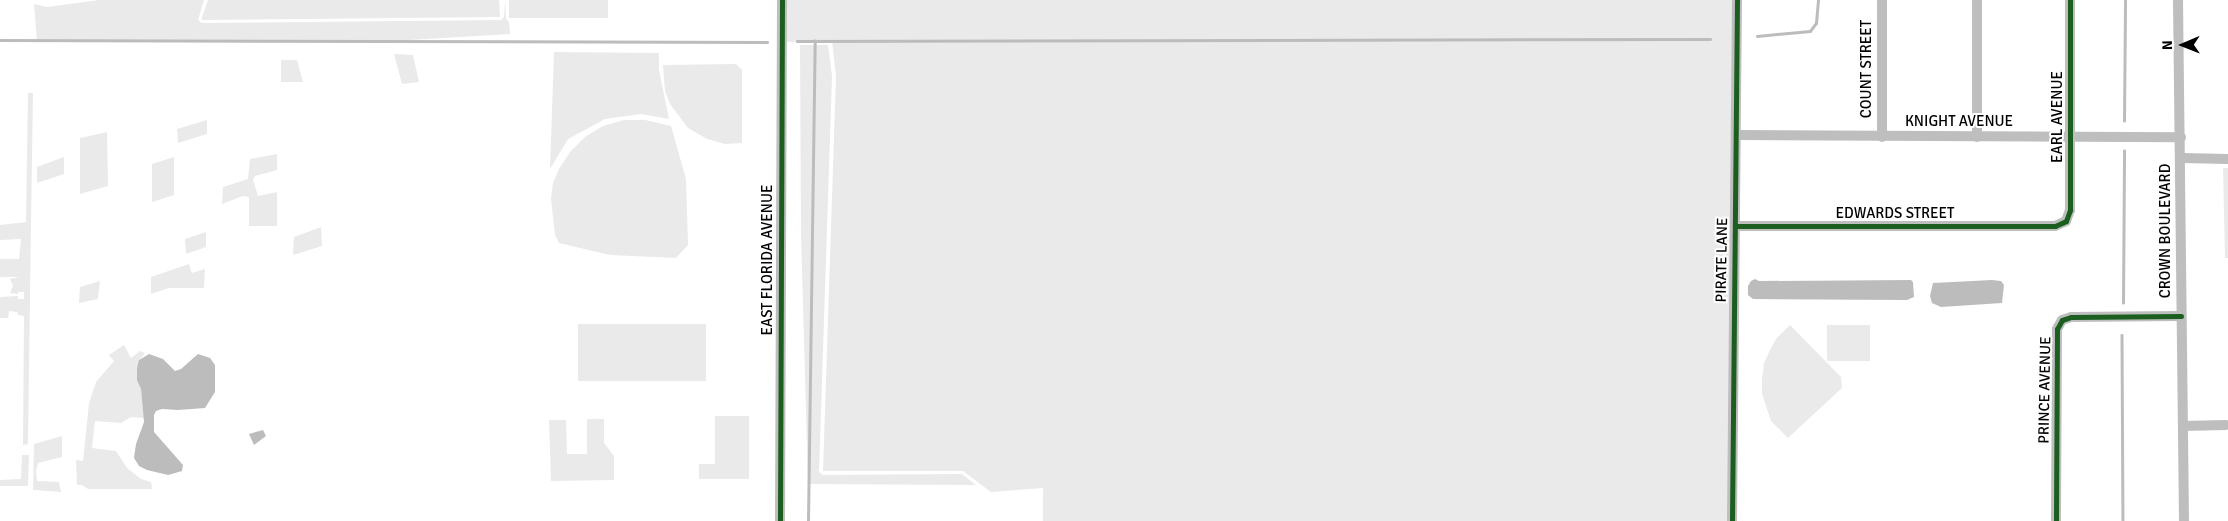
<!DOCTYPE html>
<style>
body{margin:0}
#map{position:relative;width:2228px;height:521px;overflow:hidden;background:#fff;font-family:Signika,sans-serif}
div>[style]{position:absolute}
.green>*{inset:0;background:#eaeaea;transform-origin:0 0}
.water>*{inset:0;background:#bcbcbc}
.stream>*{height:2.5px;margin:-1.25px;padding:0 1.25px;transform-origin:1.25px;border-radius:1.25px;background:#bcbcbc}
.minor>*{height:10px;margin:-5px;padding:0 5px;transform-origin:5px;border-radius:5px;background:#bebebe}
.cycleway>*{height:5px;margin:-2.5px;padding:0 2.5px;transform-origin:2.5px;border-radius:2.5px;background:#1b5e20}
span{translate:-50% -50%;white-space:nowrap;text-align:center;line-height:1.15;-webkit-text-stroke:4px #fff;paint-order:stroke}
.street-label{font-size:15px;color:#000}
.north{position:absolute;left:2158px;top:20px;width:50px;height:50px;-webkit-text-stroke:4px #fff;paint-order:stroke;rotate:269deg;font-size:14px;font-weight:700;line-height:20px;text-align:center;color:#000}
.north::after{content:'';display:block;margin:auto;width:18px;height:22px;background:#000;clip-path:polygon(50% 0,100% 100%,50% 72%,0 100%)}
</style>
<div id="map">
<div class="green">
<i style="clip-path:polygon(99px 0,204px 0,198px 20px,202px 23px,501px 20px,504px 17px,505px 0,506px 19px,509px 22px,510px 34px,375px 42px,37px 42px,34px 4px,47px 7px)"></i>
<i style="clip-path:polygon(208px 0,499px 0,500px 17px,201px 20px)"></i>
<i style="left:509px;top:0;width:99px;height:18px"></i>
<i style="clip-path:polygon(782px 0,1737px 0,1732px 521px,1043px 521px,1043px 488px,991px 492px,963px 471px,823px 471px,836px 76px,832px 41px,782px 42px)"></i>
<i style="clip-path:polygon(800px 45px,828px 45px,832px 76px,819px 472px,823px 475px,962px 474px,976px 485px,808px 484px,801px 234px)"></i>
<i style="clip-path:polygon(554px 52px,659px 53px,659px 70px,669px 119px,641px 114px,605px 119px,568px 139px,550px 169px)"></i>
<i style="clip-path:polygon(394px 54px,413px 55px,419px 82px,402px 84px)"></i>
<i style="clip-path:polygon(281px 60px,297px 60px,303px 82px,281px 82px)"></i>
<i style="clip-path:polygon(736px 64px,742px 70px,742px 143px,725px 144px,707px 139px,688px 128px,670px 104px,665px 91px,663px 65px)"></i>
<i style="clip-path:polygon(28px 93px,33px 93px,31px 222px,28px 444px,23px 445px,24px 316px,18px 315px,17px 312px,9px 311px,8px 318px,0 318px,0 297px,18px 296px,18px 299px,24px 299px,24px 292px,18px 292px,18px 294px,10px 293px,13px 286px,10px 279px,19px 277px,0 277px,0 259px,19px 259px,21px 239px,0 240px,0 225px,26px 222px)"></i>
<i style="clip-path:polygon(207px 120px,207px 134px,178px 143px,177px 129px)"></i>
<i style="clip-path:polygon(624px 120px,645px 120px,671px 126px,686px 179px,688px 245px,676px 258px,610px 255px,559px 243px,555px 235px,551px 199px,553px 183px,559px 169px,570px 152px,585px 137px,603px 126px)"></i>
<i style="clip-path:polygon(107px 132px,108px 186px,80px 194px,80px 138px)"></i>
<i style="clip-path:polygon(277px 154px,277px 170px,255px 176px,253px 180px,258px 196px,277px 192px,277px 226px,249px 226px,249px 197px,243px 196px,222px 204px,223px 187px,248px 179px,250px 159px)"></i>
<i style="clip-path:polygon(64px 157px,64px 174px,37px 183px,37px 167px)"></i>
<i style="clip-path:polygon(174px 157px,174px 195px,152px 202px,152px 164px)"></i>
<i style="clip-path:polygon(2223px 168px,2228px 168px,2228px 258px,2225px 258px)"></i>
<i style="clip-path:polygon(321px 227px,322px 246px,293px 255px,294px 237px)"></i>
<i style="clip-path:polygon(206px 232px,206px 247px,186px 254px,185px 239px)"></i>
<i style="clip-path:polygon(189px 264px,192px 273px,205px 269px,204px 288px,169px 288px,151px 294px,151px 277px)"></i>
<i style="clip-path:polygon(100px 281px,98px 299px,79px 303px,80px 287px)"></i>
<i style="left:578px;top:324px;width:128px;height:57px"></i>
<i style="clip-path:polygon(1790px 325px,1841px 377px,1842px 388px,1788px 438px,1771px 421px,1762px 394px,1762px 380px,1764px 363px,1770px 350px,1776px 339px)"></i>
<i style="left:1827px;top:325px;width:43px;height:36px"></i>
<i style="clip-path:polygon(124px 345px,131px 358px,140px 351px,145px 353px,139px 360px,138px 380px,141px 389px,144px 418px,131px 417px,121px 423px,95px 421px,92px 448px,116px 451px,127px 468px,141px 479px,151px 482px,152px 489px,88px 489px,82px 485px,77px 485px,76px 460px,83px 461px,89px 403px,96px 382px,114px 361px,109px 355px)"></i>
<i style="clip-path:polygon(715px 416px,749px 416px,749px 479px,699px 479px,699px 464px,715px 464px)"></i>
<i style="clip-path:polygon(587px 419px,604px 419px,604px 443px,614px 456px,614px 480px,551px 481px,549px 420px,566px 420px,567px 454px,587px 454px)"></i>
<i style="clip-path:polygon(62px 436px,62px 457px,38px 463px,36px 471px,37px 481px,59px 482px,61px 492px,33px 490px,34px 444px)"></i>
<i style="clip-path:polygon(22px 455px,29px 455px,28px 486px,0 486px,0 480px,21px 479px)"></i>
</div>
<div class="water">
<i style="clip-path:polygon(1755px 279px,1759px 281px,1911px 280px,1913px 282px,1914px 297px,1907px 300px,1753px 299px,1748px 295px,1748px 286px,1751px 281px)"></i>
<i style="clip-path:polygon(1992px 280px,2001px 281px,2004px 285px,2002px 303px,1941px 307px,1932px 303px,1930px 296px,1933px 283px)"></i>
<i style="clip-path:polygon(149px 354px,163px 359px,175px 371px,181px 369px,198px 354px,210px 358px,215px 365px,215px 392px,205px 408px,178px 410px,162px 409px,156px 411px,154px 415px,154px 432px,183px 465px,182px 471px,168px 475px,147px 470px,139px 466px,134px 458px,136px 444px,144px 422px,141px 389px,137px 380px,137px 368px,139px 360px)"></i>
<i style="clip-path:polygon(263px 430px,266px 436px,254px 445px,249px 434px)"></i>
</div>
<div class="stream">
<i style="left:1757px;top:36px;width:53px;rotate:-5.4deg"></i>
<i style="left:1810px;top:31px;width:10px;rotate:-53deg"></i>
<i style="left:1816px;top:23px;width:23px;rotate:-85deg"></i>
<i style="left:0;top:40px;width:767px;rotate:0.15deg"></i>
<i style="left:797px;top:41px;width:913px;rotate:-0.13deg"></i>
<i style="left:2124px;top:121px;width:121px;rotate:-89.5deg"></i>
<i style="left:2123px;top:303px;width:152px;rotate:-89.6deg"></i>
<i style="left:2122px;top:335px;width:186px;rotate:89.7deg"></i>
<i style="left:808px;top:521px;width:480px;rotate:-89.2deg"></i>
</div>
<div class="minor">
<i style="left:1977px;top:0;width:137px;rotate:90deg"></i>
<i style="left:2178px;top:0;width:521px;rotate:89.34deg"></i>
<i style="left:1736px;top:135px;width:445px;rotate:0.3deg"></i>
<i style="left:1882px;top:137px;width:137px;rotate:-90deg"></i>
<i style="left:2181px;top:158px;width:47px;rotate:1.2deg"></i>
<i style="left:1735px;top:226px;width:320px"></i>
<i style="left:2055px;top:226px;width:12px;rotate:-24deg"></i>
<i style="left:2066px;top:221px;width:12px;rotate:-70deg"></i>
<i style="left:2070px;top:210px;width:210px;rotate:-90deg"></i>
<i style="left:2183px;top:426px;width:43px;rotate:-1.3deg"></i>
<i style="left:780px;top:521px;width:521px;rotate:-89.78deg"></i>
<i style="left:1732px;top:521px;width:521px;rotate:-89.45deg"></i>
<i style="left:2056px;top:521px;width:192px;rotate:-89.7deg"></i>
<i style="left:2057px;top:329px;width:10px;rotate:-61deg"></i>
<i style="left:2062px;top:320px;width:9px;rotate:-18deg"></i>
<i style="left:2071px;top:317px;width:110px;rotate:-0.5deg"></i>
</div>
<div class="cycleway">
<i style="left:1735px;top:226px;width:320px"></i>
<i style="left:2055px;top:226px;width:12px;rotate:-24deg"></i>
<i style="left:2066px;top:221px;width:12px;rotate:-70deg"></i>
<i style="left:2070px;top:210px;width:210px;rotate:-90deg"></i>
<i style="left:780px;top:521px;width:521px;rotate:-89.78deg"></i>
<i style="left:1732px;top:521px;width:521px;rotate:-89.45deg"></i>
<i style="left:2056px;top:521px;width:192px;rotate:-89.7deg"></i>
<i style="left:2057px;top:329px;width:10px;rotate:-61deg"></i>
<i style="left:2062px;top:320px;width:9px;rotate:-18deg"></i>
<i style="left:2071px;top:317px;width:110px;rotate:-0.5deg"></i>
</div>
<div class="street-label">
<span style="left:1867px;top:69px;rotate:-90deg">COUNT STREET</span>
<span style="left:2058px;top:117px;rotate:-90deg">EARL AVENUE</span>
<span style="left:1959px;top:122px">KNIGHT AVENUE</span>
<span style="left:1895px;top:214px">EDWARDS STREET</span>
<span style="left:2166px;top:231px;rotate:-90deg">CROWN BOULEVARD</span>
<span style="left:768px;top:260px;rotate:-90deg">EAST FLORIDA AVENUE</span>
<span style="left:1722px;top:260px;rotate:-89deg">PIRATE LANE</span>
<span style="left:2045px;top:390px;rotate:-89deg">PRINCE AVENUE</span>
</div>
<div class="north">N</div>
</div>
